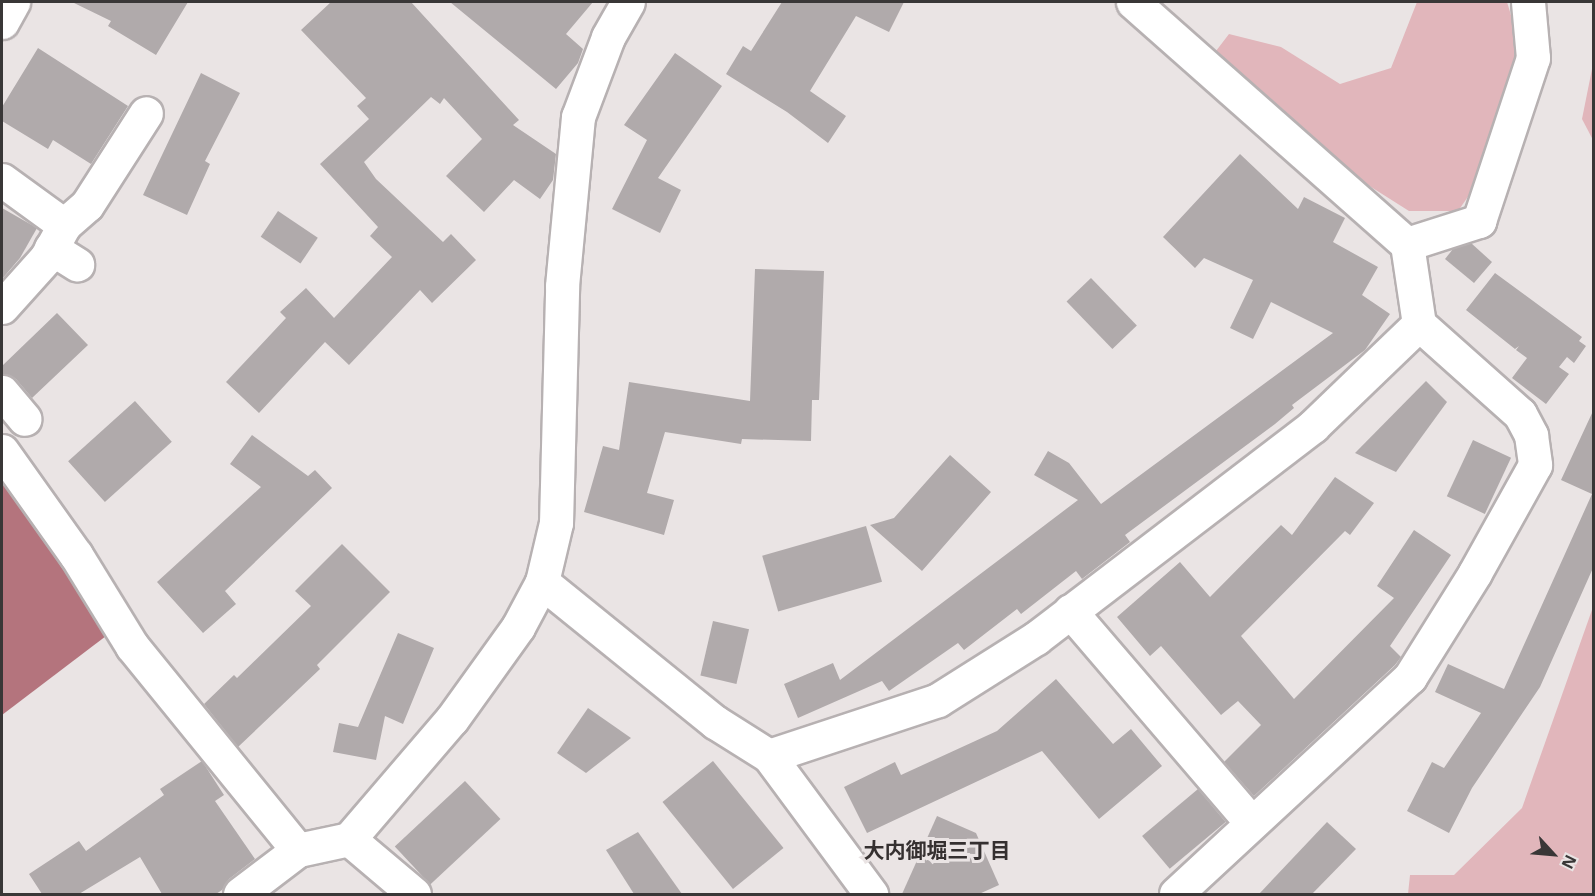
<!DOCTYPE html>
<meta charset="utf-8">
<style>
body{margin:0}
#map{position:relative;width:1595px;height:896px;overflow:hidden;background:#eae4e4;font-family:"Noto Sans","Noto Sans JP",sans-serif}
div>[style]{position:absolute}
.green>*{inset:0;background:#e1b6bb}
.water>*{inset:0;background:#b4747d}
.building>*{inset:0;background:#b0aaab;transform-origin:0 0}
.roads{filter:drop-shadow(2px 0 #b7b1b2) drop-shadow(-2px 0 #b7b1b2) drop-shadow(0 2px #b7b1b2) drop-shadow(0 -2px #b7b1b2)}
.street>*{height:33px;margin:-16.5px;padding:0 16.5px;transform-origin:16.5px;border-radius:16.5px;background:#fff}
span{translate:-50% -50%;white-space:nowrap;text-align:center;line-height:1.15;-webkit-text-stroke:6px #eae4e4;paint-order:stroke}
.neighbourhood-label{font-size:21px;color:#353030;font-weight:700}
.frame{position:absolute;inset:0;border:3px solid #393737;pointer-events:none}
.north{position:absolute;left:1523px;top:824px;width:60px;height:60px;-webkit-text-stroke:4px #eae4e4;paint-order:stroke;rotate:116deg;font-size:16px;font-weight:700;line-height:24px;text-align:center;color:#393737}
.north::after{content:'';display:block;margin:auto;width:21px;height:27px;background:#393737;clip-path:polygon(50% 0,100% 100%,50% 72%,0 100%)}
</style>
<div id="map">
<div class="green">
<i style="clip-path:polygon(1417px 2px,1507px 2px,1520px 45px,1479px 181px,1458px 211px,1409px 211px,1360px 180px,1216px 51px,1229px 34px,1281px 47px,1340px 84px,1391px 68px)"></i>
<i style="clip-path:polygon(1593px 64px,1593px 140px,1582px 119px)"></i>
<i style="clip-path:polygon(1593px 607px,1593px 894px,1408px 894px,1410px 875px,1454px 875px,1522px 808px)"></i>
</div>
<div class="water">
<i style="clip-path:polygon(2px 478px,82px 579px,106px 636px,2px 715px)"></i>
</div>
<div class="building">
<i style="clip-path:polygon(72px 2px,188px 2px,156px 55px,108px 26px,111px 21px)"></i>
<i style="clip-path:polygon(331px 2px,411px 2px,519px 120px,513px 125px,556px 154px,553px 180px,540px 199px,514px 180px,484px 212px,446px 176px,482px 139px,444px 98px,440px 104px,431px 97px,364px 162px,376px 179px,443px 242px,451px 234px,476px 260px,432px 303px,420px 290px,349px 365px,325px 342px,259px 413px,226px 382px,286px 318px,280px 312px,306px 288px,334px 318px,392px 257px,370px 236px,378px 227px,320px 164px,369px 119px,357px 106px,366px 98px,301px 30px)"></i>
<i style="clip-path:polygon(450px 2px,593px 2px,566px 34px,583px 49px,578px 63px,556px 89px)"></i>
<i style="clip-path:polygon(782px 2px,904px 2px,889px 32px,856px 16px,810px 91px,846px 116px,828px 143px,787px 112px,726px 74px,743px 46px,751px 51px)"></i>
<i style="clip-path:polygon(38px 48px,128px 106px,91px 164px,53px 140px,48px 149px,2px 121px,2px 107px)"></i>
<i style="clip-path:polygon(675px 53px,722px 86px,658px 178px,681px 190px,660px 233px,612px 209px,647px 140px,624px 125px)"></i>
<i style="clip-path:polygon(201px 73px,240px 93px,205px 161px,210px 164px,187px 215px,143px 195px)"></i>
<i style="clip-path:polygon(1240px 154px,1298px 209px,1304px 197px,1345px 218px,1333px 242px,1378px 267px,1362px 295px,1390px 314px,1365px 350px,1292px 405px,1294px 408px,1275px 424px,1125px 535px,1130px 542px,1082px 579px,1076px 571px,1021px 614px,1017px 609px,964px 650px,958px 643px,889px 691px,882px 681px,798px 718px,784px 684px,833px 663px,840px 680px,1078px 500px,1034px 475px,1048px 451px,1069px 463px,1101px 504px,1333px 333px,1271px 302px,1253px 339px,1230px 328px,1253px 280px,1204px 258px,1195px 268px,1163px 237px)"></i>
<i style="clip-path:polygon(2px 208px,37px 228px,20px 258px,2px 279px)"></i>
<i style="left:278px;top:211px;width:48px;height:31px;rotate:34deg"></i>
<i style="clip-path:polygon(1471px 243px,1492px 262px,1474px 283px,1445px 259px,1453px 249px)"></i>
<i style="clip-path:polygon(755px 269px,824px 271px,819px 400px,812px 400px,811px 441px,742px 439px,741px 444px,665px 432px,647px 493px,674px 500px,664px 535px,584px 512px,603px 446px,619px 450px,629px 382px,750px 401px)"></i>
<i style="clip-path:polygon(1495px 273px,1582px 337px,1579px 341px,1586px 346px,1574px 363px,1567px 357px,1559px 367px,1569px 374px,1546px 404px,1512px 378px,1527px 358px,1516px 350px,1519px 346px,1515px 349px,1466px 310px)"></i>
<i style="left:1091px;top:278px;width:66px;height:34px;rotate:46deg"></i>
<i style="clip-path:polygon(57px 313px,88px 345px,32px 398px,16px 379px,2px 374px,2px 366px)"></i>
<i style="clip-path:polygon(1426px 381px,1447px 402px,1396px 472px,1355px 453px)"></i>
<i style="left:135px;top:401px;width:55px;height:90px;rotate:48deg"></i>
<i style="clip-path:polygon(1593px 411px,1593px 568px,1540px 687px,1472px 788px,1449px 833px,1407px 811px,1432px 762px,1444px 768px,1481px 713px,1435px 692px,1448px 664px,1504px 689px,1592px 494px,1561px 480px)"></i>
<i style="clip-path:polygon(252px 435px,308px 476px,315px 470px,332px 488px,225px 591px,236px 604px,203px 633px,157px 582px,261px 487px,230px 464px)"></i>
<i style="left:1473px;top:440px;width:42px;height:62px;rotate:25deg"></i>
<i style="clip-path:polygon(950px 455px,991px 492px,922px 571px,870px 525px,894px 518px)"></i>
<i style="clip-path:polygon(1335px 477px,1374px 503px,1350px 535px,1345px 531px,1241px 636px,1294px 699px,1394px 598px,1377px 586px,1414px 530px,1451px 555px,1390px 646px,1401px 657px,1395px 665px,1254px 796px,1224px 762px,1261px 725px,1238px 701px,1221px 715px,1161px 646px,1150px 656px,1117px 617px,1180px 562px,1210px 597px,1281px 525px,1292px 535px)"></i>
<i style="left:866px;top:526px;width:58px;height:108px;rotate:74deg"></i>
<i style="clip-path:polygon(342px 544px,390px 592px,317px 665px,320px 669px,238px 747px,204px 704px,234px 675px,237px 678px,311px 606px,295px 591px)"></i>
<i style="left:713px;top:621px;width:37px;height:56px;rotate:13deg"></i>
<i style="clip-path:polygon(398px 633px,434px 648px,403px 724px,385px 716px,376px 760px,333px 752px,339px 723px,358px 727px)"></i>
<i style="clip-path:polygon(1056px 679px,1113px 744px,1131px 729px,1162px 766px,1099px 819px,1042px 751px,867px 833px,844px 787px,895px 762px,901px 775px,997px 731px)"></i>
<i style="clip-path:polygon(588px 708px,631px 738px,586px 773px,557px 753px)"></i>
<i style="clip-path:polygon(202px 761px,224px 795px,215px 801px,255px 859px,229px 879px,222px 890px,216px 894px,162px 894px,140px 857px,79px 894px,42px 894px,29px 874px,79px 841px,86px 851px,164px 795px,160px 789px)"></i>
<i style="left:713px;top:761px;width:112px;height:65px;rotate:51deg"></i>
<i style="left:465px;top:781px;width:52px;height:96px;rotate:47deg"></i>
<i style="left:1198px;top:789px;width:43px;height:73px;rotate:50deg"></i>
<i style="clip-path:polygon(937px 816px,976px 833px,999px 885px,979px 894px,902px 894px)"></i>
<i style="clip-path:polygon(1327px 822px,1356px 849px,1312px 894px,1259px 894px)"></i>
<i style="clip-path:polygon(638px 832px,682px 894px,634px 894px,606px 850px)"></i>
</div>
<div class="roads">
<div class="street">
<i style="left:1133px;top:2px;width:366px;rotate:41.5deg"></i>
<i style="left:1407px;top:244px;width:81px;rotate:81.5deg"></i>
<i style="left:1419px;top:324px;width:135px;rotate:41.7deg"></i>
<i style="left:1520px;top:414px;width:24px;rotate:62deg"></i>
<i style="left:1531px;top:435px;width:30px;rotate:82deg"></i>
<i style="left:1535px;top:465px;width:124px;rotate:119.1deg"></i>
<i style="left:1475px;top:573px;width:123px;rotate:122deg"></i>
<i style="left:1410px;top:677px;width:319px;rotate:137.2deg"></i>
<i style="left:2px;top:22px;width:23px;rotate:-61deg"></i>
<i style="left:2px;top:180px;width:77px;rotate:36deg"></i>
<i style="left:1407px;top:244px;width:76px;rotate:-17.7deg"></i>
<i style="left:1479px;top:221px;width:172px;rotate:-71.7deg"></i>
<i style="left:1533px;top:58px;width:56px;rotate:-95.1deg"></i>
<i style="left:51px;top:248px;width:31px;rotate:32deg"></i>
<i style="left:2px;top:307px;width:66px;rotate:-48.1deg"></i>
<i style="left:46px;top:258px;width:38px;rotate:-61deg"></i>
<i style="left:64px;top:225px;width:30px;rotate:-41deg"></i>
<i style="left:87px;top:205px;width:109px;rotate:-57.3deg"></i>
<i style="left:2px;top:392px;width:35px;rotate:50deg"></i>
<i style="left:2px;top:451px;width:128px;rotate:54.6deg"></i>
<i style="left:76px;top:555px;width:107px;rotate:58.4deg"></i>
<i style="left:132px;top:646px;width:263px;rotate:50.9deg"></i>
<i style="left:298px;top:850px;width:52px;rotate:-12.2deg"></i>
<i style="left:349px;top:839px;width:158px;rotate:-49.4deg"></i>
<i style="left:452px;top:719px;width:113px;rotate:-54.3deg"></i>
<i style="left:518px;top:627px;width:51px;rotate:-61.9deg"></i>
<i style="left:542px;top:582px;width:61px;rotate:-76.7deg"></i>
<i style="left:556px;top:523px;width:237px;rotate:-88.5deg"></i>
<i style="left:562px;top:286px;width:170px;rotate:-84.6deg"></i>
<i style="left:578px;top:117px;width:85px;rotate:-69.4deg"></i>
<i style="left:608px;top:37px;width:40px;rotate:-60.3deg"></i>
<i style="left:542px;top:582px;width:223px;rotate:39deg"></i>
<i style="left:715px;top:722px;width:64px;rotate:32.2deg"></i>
<i style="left:769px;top:756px;width:172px;rotate:53.5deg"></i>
<i style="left:1070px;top:611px;width:278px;rotate:49.4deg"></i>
<i style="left:769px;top:756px;width:178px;rotate:-18.3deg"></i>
<i style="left:938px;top:700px;width:116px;rotate:-32.3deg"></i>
<i style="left:1036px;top:638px;width:349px;rotate:-37.4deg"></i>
<i style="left:1313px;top:426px;width:147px;rotate:-43.9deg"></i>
<i style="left:349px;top:839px;width:85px;rotate:40.2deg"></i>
<i style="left:240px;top:894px;width:73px;rotate:-37.2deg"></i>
</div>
</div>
<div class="neighbourhood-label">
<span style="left:937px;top:850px">大内御堀三丁目</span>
</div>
<div class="frame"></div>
<div class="north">N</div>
</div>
